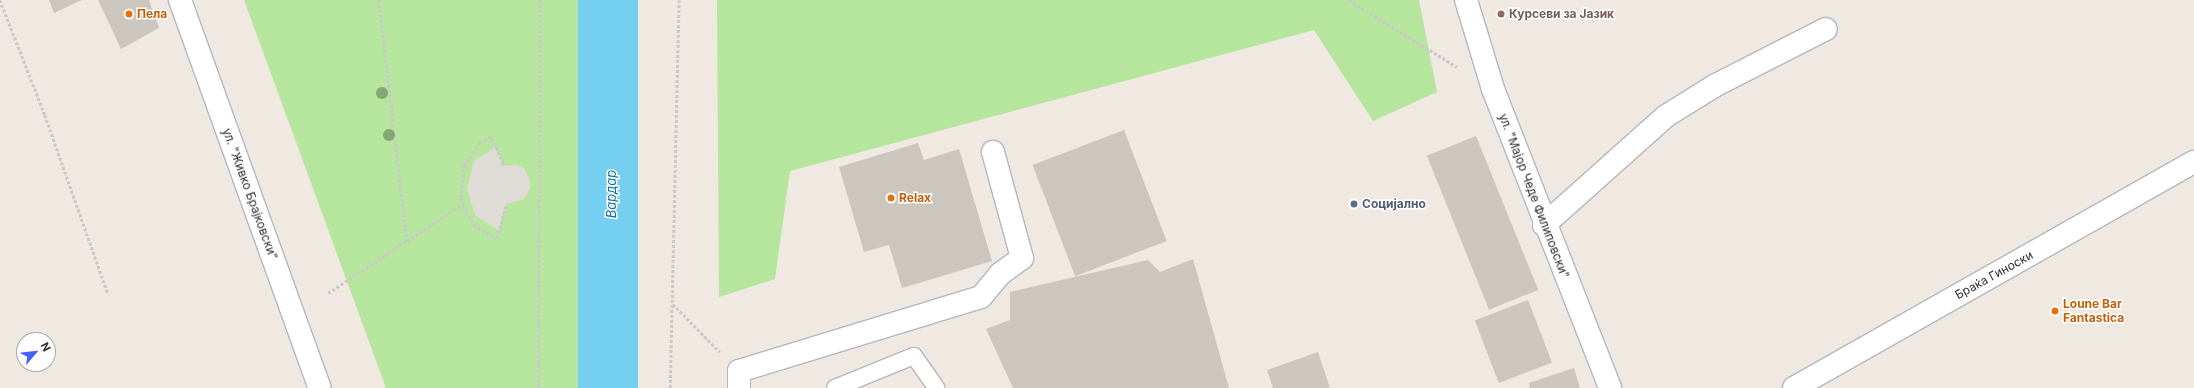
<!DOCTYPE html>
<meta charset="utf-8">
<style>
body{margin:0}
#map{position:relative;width:2194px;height:388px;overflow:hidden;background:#efe9e1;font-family:Inter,sans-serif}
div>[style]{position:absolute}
.green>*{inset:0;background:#b6e59e}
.plaza>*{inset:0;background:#dfdcd8}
.water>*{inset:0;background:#75cff0;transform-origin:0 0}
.building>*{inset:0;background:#cbc7bf;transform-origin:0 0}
.path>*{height:2.5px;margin-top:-1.25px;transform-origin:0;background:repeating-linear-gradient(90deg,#c9c9c9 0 3px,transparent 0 5px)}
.roads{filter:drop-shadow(1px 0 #b4b7c1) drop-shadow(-1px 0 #b4b7c1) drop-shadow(0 1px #b4b7c1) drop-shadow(0 -1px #b4b7c1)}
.service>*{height:16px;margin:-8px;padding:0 8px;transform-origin:8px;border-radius:8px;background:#fff}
.minor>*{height:22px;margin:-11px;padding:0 11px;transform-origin:11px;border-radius:11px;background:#fff}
.tertiary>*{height:22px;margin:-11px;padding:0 11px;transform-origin:11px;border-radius:11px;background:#fff}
.trees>*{width:12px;height:12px;margin:-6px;border-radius:50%;background:#84a574}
.dots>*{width:11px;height:11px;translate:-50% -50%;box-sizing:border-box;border:2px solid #fff;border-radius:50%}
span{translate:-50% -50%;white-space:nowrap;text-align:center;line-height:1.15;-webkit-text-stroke:3px #fff;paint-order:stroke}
.food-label{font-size:12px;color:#c56008;font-weight:700}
.left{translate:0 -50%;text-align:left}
.education-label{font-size:12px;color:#785e54;font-weight:700}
.street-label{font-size:12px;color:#2e2e2e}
.service-label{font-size:12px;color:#4e5e75;font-weight:700}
.water-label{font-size:13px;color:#0d6fa3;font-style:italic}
.north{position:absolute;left:16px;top:332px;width:40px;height:40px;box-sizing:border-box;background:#fff;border:1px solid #ababab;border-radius:50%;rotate:62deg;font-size:11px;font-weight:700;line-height:16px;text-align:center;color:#2e2e2e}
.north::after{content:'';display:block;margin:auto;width:14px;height:18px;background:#4264fb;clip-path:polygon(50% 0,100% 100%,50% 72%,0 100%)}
</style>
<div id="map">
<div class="green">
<i style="clip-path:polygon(244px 0,578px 0,580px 388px,386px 388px)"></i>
<i style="clip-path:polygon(717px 0,1419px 0,1437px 92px,1373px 121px,1314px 30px,790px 171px,775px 279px,719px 297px)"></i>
</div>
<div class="plaza">
<i style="clip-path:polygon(495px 147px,503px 163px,499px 166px,517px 165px,524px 168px,530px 181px,530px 188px,524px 199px,506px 204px,499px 231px,475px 215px,467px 189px,474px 161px)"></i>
</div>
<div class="water">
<i style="left:578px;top:0;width:60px;height:388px"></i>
</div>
<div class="building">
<i style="clip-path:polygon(49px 0,82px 0,54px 13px)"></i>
<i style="clip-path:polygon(98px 0,149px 0,159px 28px,121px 49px)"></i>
<i style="left:1124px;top:130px;width:119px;height:98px;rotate:69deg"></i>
<i style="left:1476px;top:136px;width:166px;height:53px;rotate:68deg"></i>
<i style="clip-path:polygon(918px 143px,924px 160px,959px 149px,992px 261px,902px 288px,889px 245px,864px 252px,839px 167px)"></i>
<i style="clip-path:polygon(1193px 259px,1229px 388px,1013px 388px,986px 329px,1010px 320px,1010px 292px,1148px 260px,1160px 272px)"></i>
<i style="left:1528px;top:300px;width:67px;height:57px;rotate:69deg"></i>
<i style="clip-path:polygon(1318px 352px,1330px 388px,1273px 388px,1267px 370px)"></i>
<i style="clip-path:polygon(1574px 368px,1580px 388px,1530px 388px,1529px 383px)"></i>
</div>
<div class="path">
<i style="left:0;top:0;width:123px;rotate:68.6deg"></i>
<i style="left:45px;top:115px;width:190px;rotate:70.6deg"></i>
<i style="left:379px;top:0;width:244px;rotate:83.4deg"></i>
<i style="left:1349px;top:0;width:127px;rotate:31.8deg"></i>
<i style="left:503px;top:164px;width:30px;rotate:-114deg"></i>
<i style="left:491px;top:137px;width:13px;rotate:151deg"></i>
<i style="left:480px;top:143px;width:27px;rotate:124deg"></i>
<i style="left:465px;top:165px;width:32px;rotate:97deg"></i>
<i style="left:461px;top:197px;width:20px;rotate:70deg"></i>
<i style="left:468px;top:216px;width:16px;rotate:50deg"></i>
<i style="left:478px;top:228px;width:21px;rotate:28deg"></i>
<i style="left:497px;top:238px;width:35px;rotate:-75deg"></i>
<i style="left:328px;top:293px;width:162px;rotate:-33.4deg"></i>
<i style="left:673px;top:304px;width:67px;rotate:45.6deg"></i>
<i style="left:538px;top:388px;width:388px;rotate:-89.7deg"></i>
<i style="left:670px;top:388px;width:388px;rotate:-88.7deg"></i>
</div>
<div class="roads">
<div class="service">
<i style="left:835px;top:388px;width:85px;rotate:-22.1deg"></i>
<i style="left:914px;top:356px;width:39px;rotate:55deg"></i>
</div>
<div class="minor">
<i style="left:1544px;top:225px;width:164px;rotate:-41.8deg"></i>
<i style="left:1666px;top:116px;width:59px;rotate:-31.8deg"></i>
<i style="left:1716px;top:85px;width:123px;rotate:-27deg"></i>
<i style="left:739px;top:388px;width:17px;rotate:-90deg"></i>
<i style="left:739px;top:371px;width:253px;rotate:-17deg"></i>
<i style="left:981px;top:297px;width:30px;rotate:-50deg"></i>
<i style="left:1000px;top:274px;width:27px;rotate:-36deg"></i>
<i style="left:1022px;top:258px;width:110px;rotate:-105.3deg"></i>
</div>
<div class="tertiary">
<i style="left:180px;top:0;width:412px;rotate:70.2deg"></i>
<i style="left:1466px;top:0;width:93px;rotate:73.1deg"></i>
<i style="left:1493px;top:89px;width:321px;rotate:68.6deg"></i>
<i style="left:1794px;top:388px;width:459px;rotate:-29.5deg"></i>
</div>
</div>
<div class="trees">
<i style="left:382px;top:93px"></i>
<i style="left:389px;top:135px"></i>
</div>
<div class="dots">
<i style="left:129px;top:14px;background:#e8710a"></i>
<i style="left:1501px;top:14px;background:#8d6e63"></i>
<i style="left:891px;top:198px;background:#e8710a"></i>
<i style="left:1354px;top:204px;background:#5c6f8a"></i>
<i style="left:2055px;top:311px;background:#e8710a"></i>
</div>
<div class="food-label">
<span class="left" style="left:137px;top:14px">Пела</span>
<span class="left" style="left:899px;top:198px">Relax</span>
<span class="left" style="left:2063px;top:311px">Loune Bar<br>Fantastica</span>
</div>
<div class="education-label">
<span class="left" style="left:1509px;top:14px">Курсеви за Јазик</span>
</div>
<div class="street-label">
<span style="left:250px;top:194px;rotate:70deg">ул. "Живко Брајковски"</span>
<span style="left:1534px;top:196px;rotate:69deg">ул. "Мајор Чеде Филиповски"</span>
<span style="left:1994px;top:275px;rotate:-29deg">Браќа Гиноски</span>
</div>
<div class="service-label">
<span class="left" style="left:1362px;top:204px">Социјално</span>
</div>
<div class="water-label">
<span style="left:611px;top:194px;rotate:-90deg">Вардар</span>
</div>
<div class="north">N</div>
</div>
